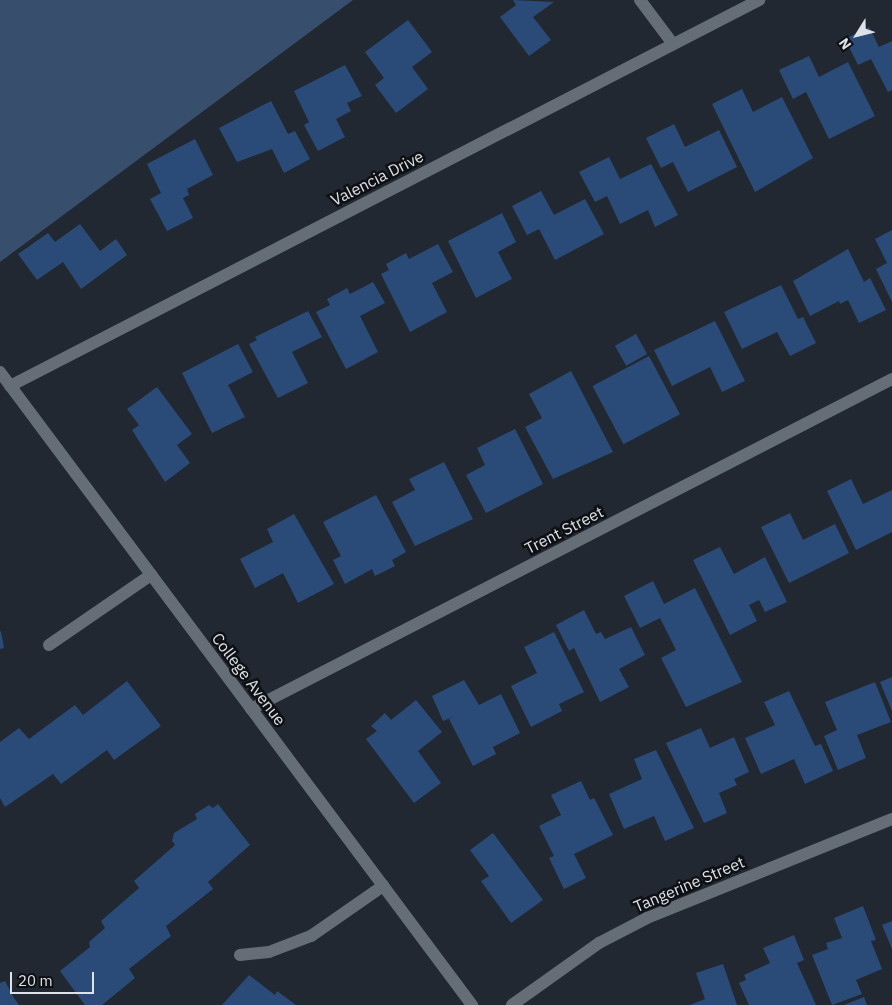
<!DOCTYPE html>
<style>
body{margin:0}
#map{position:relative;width:892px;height:1005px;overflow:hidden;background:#212831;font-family:"IBM Plex Sans",sans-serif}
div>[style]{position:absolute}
.green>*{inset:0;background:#384e6d}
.building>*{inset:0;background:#2a4b78;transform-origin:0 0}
.lane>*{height:12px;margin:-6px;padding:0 6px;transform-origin:6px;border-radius:6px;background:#656d77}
.street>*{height:12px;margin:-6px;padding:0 6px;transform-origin:6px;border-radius:6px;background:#656d77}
.secondary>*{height:12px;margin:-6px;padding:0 6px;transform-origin:6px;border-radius:6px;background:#656d77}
span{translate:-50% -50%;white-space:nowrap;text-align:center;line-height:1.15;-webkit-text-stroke:5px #0e1014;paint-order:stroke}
.street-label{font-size:16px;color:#dde2e8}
.north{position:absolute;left:832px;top:10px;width:50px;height:50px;-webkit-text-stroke:4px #0e1014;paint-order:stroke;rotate:234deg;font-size:14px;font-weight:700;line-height:20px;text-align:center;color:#dde2e8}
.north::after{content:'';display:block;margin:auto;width:18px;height:22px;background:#dde2e8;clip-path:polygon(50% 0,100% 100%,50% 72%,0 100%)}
.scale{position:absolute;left:10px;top:972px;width:84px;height:22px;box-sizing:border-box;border:2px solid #dde2e8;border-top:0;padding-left:6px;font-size:15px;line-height:18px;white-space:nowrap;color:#dde2e8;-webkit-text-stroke:4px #0e1014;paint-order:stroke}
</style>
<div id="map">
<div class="green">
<i style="clip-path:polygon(0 0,353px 0,0 262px)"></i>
</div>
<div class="building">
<i style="clip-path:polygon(513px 0,554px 2px,533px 17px,551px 40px,529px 56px,500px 17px,516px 5px)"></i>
<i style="clip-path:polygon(408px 20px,432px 52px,412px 67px,428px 89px,396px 113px,375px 85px,384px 78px,365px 52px)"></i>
<i style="clip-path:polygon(869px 27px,879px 47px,892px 41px,892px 90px,888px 92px,871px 59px,858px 65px,845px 39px)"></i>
<i style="clip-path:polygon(809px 56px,819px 77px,848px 62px,875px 116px,829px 139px,806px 92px,793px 99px,779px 70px)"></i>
<i style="clip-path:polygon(345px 65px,362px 96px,347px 103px,351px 111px,336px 119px,345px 137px,318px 151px,304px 125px,309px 122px,294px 91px)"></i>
<i style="clip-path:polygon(742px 89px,753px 112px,782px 97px,813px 158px,755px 192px,712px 104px)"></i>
<i style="clip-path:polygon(271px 101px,288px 134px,295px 131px,310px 159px,284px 173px,272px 149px,237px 162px,219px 128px)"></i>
<i style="clip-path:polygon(674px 124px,685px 147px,719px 130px,737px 167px,688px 192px,673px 162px,661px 168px,646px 138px)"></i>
<i style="clip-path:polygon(195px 139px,213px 175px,187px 189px,189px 195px,183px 198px,193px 218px,167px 231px,150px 199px,161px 193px,147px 164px)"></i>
<i style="clip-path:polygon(609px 157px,620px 179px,651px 164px,678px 215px,655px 227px,648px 210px,620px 224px,607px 196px,595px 202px,579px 172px)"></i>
<i style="clip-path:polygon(541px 191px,554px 215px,585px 199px,604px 234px,555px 260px,539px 229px,527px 235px,512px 206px)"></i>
<i style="clip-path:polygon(502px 213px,516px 242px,498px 252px,512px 279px,476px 298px,448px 241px)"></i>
<i style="clip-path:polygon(80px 224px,100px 251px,116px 239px,127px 255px,81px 289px,63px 262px,37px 280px,18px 254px,48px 233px,55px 242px)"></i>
<i style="clip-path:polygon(892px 230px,892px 302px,876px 269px,887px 263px,875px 239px)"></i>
<i style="clip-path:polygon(438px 244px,453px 272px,432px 283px,447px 312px,410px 332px,381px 274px,389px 270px,386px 264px,406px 253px,409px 259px)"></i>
<i style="clip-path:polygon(848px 249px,864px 282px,870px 278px,886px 310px,859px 323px,848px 300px,840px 304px,839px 301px,810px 316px,793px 281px)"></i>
<i style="clip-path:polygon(373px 282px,385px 303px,360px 316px,378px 352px,346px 369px,316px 312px,330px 305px,327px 299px,347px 288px,350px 294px)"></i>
<i style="clip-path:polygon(781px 285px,798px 319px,803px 317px,816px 343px,790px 356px,777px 332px,742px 349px,724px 312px)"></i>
<i style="clip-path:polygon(308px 311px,322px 337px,292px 352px,308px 383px,278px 398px,249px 344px,257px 340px,255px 337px)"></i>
<i style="clip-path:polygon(715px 321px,745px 381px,722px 392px,710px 367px,672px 386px,654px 350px)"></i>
<i style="left:636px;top:334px;width:23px;height:24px;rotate:61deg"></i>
<i style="clip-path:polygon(238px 344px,253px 372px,228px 385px,245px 417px,212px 433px,182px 373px)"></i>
<i style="left:649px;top:356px;width:66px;height:64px;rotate:62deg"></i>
<i style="clip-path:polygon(571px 371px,613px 452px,553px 479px,525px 427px,542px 418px,529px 394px)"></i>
<i style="clip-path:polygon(157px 387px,192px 434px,177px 445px,190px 463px,165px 482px,132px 430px,139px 425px,127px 409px)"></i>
<i style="clip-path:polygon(515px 429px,543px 484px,486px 513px,466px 475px,485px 465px,477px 448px)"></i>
<i style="clip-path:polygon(444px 462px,473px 519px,415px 546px,392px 502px,415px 490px,409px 479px)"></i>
<i style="clip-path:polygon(851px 479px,863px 504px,892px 490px,892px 532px,856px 550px,827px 491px)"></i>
<i style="clip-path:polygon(376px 495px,406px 552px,392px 560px,395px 566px,375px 576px,372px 569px,345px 584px,333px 560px,341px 556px,323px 522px)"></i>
<i style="clip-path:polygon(790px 513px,803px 540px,835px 524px,849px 553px,789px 583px,761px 527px)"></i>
<i style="clip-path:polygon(294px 514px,334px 584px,298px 603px,283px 573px,255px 588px,240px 559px,273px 542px,267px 529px)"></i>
<i style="clip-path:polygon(720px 547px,734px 574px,765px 557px,787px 602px,765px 612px,759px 600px,749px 605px,757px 621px,730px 635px,693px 560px)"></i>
<i style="clip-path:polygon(653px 581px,664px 604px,695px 588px,742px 682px,686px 707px,661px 658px,676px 650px,660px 618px,640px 628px,624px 596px)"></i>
<i style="clip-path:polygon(584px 610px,596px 634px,601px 632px,605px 639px,631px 627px,645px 655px,619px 669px,629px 687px,600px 702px,574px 648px,569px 651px,556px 625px)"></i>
<i style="clip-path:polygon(1px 631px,4px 648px,0 649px,0 632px)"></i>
<i style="clip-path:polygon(554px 632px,584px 692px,559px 704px,562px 711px,531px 727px,511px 686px,537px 673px,524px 647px)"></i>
<i style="clip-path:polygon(892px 677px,892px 711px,880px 682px)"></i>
<i style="clip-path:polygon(464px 680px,479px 705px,501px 694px,520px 733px,493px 747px,496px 754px,473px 766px,449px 719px,455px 716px,443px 721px,432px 696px)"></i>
<i style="clip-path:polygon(127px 681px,161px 726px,114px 760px,107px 750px,61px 784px,53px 774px,5px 807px,0 798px,0 742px,19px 728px,29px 739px,75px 705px,83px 715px)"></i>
<i style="clip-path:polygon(875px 682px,891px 722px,857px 735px,866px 758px,838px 770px,824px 736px,837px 730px,825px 702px)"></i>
<i style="clip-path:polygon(789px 691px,815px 746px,821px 744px,833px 771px,805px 784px,794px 759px,761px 774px,745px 738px,775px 725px,764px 702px)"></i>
<i style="clip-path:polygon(416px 700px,442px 732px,418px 751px,441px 783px,414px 803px,366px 739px,377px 731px,371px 726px,385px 713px,391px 720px)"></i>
<i style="clip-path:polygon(701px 728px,710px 748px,734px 737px,749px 772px,734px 779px,737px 785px,719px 793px,727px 813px,704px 823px,666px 743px)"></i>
<i style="clip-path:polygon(656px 750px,694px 828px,665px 841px,654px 816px,624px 829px,609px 794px,642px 779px,634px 759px)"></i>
<i style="clip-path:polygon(581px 781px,590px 800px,594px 798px,613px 835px,574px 854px,586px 878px,564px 889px,549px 858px,554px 856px,539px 826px,561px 815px,551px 795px)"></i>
<i style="clip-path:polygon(218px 804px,250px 845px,208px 882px,213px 889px,166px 926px,171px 936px,129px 969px,135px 978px,102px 1005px,85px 1005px,60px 971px,90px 947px,89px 942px,105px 928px,101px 921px,139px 888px,134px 881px,175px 845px,172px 841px,174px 833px,197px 819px,195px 814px,209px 805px,213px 808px)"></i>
<i style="clip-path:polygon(493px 833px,543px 900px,511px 923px,481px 881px,489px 876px,470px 850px)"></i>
<i style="clip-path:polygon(863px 906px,876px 940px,871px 941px,882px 969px,856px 980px,862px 994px,832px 1005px,812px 955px,828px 949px,826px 943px,842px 938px,834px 918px)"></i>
<i style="clip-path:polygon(892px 921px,892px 949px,882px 925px)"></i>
<i style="clip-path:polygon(794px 935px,804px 960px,797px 963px,816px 1005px,749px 1005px,739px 983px,746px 980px,744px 975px,770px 963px,763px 948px)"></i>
<i style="clip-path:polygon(723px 964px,737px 1005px,690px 1005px,705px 999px,696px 973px)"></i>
<i style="clip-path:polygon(249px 975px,275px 995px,277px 991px,296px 1005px,222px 1005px)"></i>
<i style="clip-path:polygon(5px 981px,14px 998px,19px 1005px,0 1005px,0 983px)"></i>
<i style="clip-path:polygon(864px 997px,867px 1005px,844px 1005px)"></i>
</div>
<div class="lane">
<i style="left:49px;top:645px;width:124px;rotate:-34.5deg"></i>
<i style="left:240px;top:955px;width:29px;rotate:-6deg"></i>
<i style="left:269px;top:952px;width:45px;rotate:-20.9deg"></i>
<i style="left:311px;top:936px;width:88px;rotate:-34.8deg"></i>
</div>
<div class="street">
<i style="left:640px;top:0;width:55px;rotate:53.1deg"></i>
<i style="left:10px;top:386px;width:843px;rotate:-27.26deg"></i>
<i style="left:251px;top:709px;width:721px;rotate:-27.24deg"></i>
<i style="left:512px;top:1005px;width:107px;rotate:-35.5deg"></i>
<i style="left:599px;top:943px;width:54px;rotate:-27.5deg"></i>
<i style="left:647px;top:918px;width:264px;rotate:-22deg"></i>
</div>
<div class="secondary">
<i style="left:0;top:372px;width:790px;rotate:53.29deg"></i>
</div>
<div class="street-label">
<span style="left:377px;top:178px;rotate:-27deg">Valencia Drive</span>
<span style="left:564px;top:530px;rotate:-27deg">Trent Street</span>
<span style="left:249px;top:679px;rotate:53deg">College Avenue</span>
<span style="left:689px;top:884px;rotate:-23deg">Tangerine Street</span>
</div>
<div class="north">N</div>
<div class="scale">20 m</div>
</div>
